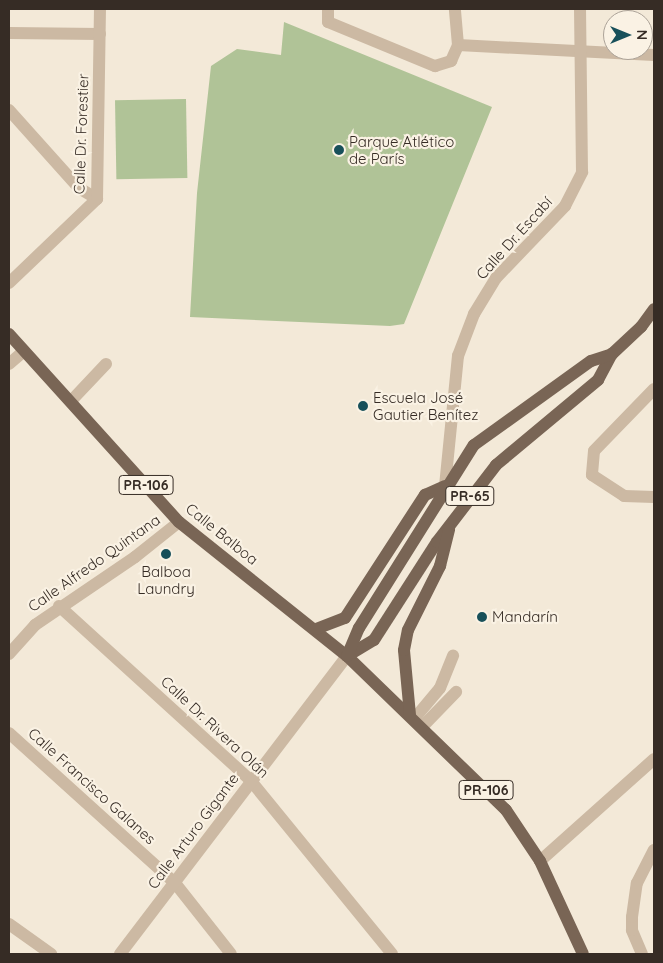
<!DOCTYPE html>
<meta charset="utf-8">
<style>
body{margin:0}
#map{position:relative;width:663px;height:963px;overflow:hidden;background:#f3e9d8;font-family:Quicksand,sans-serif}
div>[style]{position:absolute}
.green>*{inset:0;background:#b0c397;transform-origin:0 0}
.street>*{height:12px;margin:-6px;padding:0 6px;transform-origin:6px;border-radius:6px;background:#ccb9a3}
.primary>*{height:12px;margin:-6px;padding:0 6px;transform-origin:6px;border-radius:6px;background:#796555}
.dots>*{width:14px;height:14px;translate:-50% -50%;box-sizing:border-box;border:2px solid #faf2e4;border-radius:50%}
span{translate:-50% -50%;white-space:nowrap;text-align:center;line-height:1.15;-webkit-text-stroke:4.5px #faf2e4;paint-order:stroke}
.shield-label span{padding:1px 4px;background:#faf2e4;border:1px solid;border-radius:4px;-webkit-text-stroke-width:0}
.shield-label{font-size:14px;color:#362c25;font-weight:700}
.street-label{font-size:15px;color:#362c25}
.poi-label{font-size:15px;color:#362c25}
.left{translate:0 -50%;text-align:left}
.frame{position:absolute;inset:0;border:10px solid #362c25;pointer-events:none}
.north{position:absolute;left:603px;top:10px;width:50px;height:50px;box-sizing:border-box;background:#faf2e4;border:1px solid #aca398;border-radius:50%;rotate:90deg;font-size:14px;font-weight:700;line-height:20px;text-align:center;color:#362c25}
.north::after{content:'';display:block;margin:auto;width:18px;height:22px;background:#18505a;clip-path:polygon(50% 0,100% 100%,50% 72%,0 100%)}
</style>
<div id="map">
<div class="green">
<i style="clip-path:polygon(284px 22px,492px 107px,404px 324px,390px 326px,190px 317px,197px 193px,211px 66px,237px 49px,281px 55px)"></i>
<i style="left:186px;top:99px;width:79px;height:71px;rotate:89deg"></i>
</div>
<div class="street">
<i style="left:328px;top:9px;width:13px;rotate:90deg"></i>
<i style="left:328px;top:22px;width:116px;rotate:22.4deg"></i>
<i style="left:435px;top:66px;width:17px;rotate:-17deg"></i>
<i style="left:451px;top:61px;width:17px;rotate:-66deg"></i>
<i style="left:458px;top:45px;width:36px;rotate:-95deg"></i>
<i style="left:9px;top:33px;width:91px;rotate:0.6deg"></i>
<i style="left:458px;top:45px;width:196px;rotate:2.9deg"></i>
<i style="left:9px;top:110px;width:105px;rotate:48.1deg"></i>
<i style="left:79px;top:188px;width:21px;rotate:31deg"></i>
<i style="left:9px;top:283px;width:122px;rotate:-43.7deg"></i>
<i style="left:97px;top:199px;width:190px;rotate:-89.1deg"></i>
<i style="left:9px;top:364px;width:20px;rotate:-41deg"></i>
<i style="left:654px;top:389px;width:86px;rotate:134.1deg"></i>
<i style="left:594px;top:451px;width:24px;rotate:95deg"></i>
<i style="left:592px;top:475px;width:38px;rotate:33deg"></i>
<i style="left:624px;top:496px;width:30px;rotate:2deg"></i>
<i style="left:71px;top:401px;width:51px;rotate:-46.6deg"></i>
<i style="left:445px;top:486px;width:131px;rotate:-84.3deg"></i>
<i style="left:458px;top:356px;width:45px;rotate:-69.1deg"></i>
<i style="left:474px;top:314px;width:42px;rotate:-58.6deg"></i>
<i style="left:496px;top:278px;width:100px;rotate:-46.2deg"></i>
<i style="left:565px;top:206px;width:38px;rotate:-63deg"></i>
<i style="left:582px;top:172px;width:163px;rotate:-90.7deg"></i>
<i style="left:59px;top:606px;width:260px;rotate:42.3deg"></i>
<i style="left:251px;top:781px;width:223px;rotate:50.8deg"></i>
<i style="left:9px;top:654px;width:39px;rotate:-48deg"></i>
<i style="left:35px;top:625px;width:121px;rotate:-34.2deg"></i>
<i style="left:135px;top:557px;width:56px;rotate:-38.5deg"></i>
<i style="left:414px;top:719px;width:40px;rotate:-50deg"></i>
<i style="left:440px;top:688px;width:35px;rotate:-68deg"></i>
<i style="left:422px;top:727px;width:49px;rotate:-45.8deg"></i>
<i style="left:9px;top:733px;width:224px;rotate:42.1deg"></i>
<i style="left:175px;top:883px;width:90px;rotate:51.7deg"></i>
<i style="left:540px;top:861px;width:153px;rotate:-41.8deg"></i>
<i style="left:9px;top:924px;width:52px;rotate:35.5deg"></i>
<i style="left:120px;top:954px;width:375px;rotate:-52.7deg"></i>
<i style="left:642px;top:954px;width:26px;rotate:-113deg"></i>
<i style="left:632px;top:930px;width:13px;rotate:-90deg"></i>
<i style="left:632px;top:917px;width:34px;rotate:-82deg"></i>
<i style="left:637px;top:883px;width:37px;rotate:-63deg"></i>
</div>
<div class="primary">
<i style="left:9px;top:334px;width:253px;rotate:47.9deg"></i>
<i style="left:179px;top:522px;width:215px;rotate:38.6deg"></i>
<i style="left:347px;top:656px;width:221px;rotate:44.1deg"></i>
<i style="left:506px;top:810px;width:61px;rotate:56.3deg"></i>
<i style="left:540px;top:861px;width:102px;rotate:65.2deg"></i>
<i style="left:316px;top:629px;width:31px;rotate:-21deg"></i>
<i style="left:345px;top:618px;width:147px;rotate:-57deg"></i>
<i style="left:425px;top:495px;width:22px;rotate:-24deg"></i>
<i style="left:347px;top:656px;width:31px;rotate:-31deg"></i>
<i style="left:374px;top:640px;width:117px;rotate:-57.3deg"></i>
<i style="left:437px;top:542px;width:97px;rotate:-52.5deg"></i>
<i style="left:496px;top:465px;width:133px;rotate:-39.8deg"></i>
<i style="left:598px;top:380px;width:30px;rotate:-62deg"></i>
<i style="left:612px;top:354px;width:40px;rotate:-43deg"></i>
<i style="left:641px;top:327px;width:22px;rotate:-54deg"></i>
<i style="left:347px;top:656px;width:30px;rotate:-67deg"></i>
<i style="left:359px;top:628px;width:216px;rotate:-57.9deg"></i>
<i style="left:474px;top:445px;width:144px;rotate:-35.7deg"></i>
<i style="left:591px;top:361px;width:22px;rotate:-18deg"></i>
<i style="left:410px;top:715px;width:65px;rotate:-95.3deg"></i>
<i style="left:404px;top:650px;width:20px;rotate:-79deg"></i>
<i style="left:408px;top:630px;width:72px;rotate:-63.4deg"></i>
<i style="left:440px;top:566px;width:38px;rotate:-76deg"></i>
</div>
<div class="dots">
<i style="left:339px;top:150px;background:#18505a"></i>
<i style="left:363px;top:406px;background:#18505a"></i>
<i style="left:166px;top:554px;background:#18505a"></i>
<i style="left:482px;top:617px;background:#18505a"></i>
</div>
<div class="shield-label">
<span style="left:146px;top:485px">PR-106</span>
<span style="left:470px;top:496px">PR-65</span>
<span style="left:486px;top:790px">PR-106</span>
</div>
<div class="street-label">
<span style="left:81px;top:134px;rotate:-88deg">Calle Dr. Forestier</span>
<span style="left:514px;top:238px;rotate:-48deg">Calle Dr. Escabí</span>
<span style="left:222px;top:534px;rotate:39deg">Calle Balboa</span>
<span style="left:94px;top:563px;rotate:-35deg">Calle Alfredo Quintana</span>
<span style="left:215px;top:727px;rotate:43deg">Calle Dr. Rivera Olán</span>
<span style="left:92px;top:786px;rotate:42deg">Calle Francisco Galanes</span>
<span style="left:193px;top:831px;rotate:-53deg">Calle Arturo Gigante</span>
</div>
<div class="poi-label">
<span class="left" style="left:349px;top:150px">Parque Atlético<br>de París</span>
<span class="left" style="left:373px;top:406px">Escuela José<br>Gautier Benítez</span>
<span style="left:166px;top:580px">Balboa<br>Laundry</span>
<span class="left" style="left:492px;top:617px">Mandarín</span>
</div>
<div class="frame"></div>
<div class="north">N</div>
</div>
